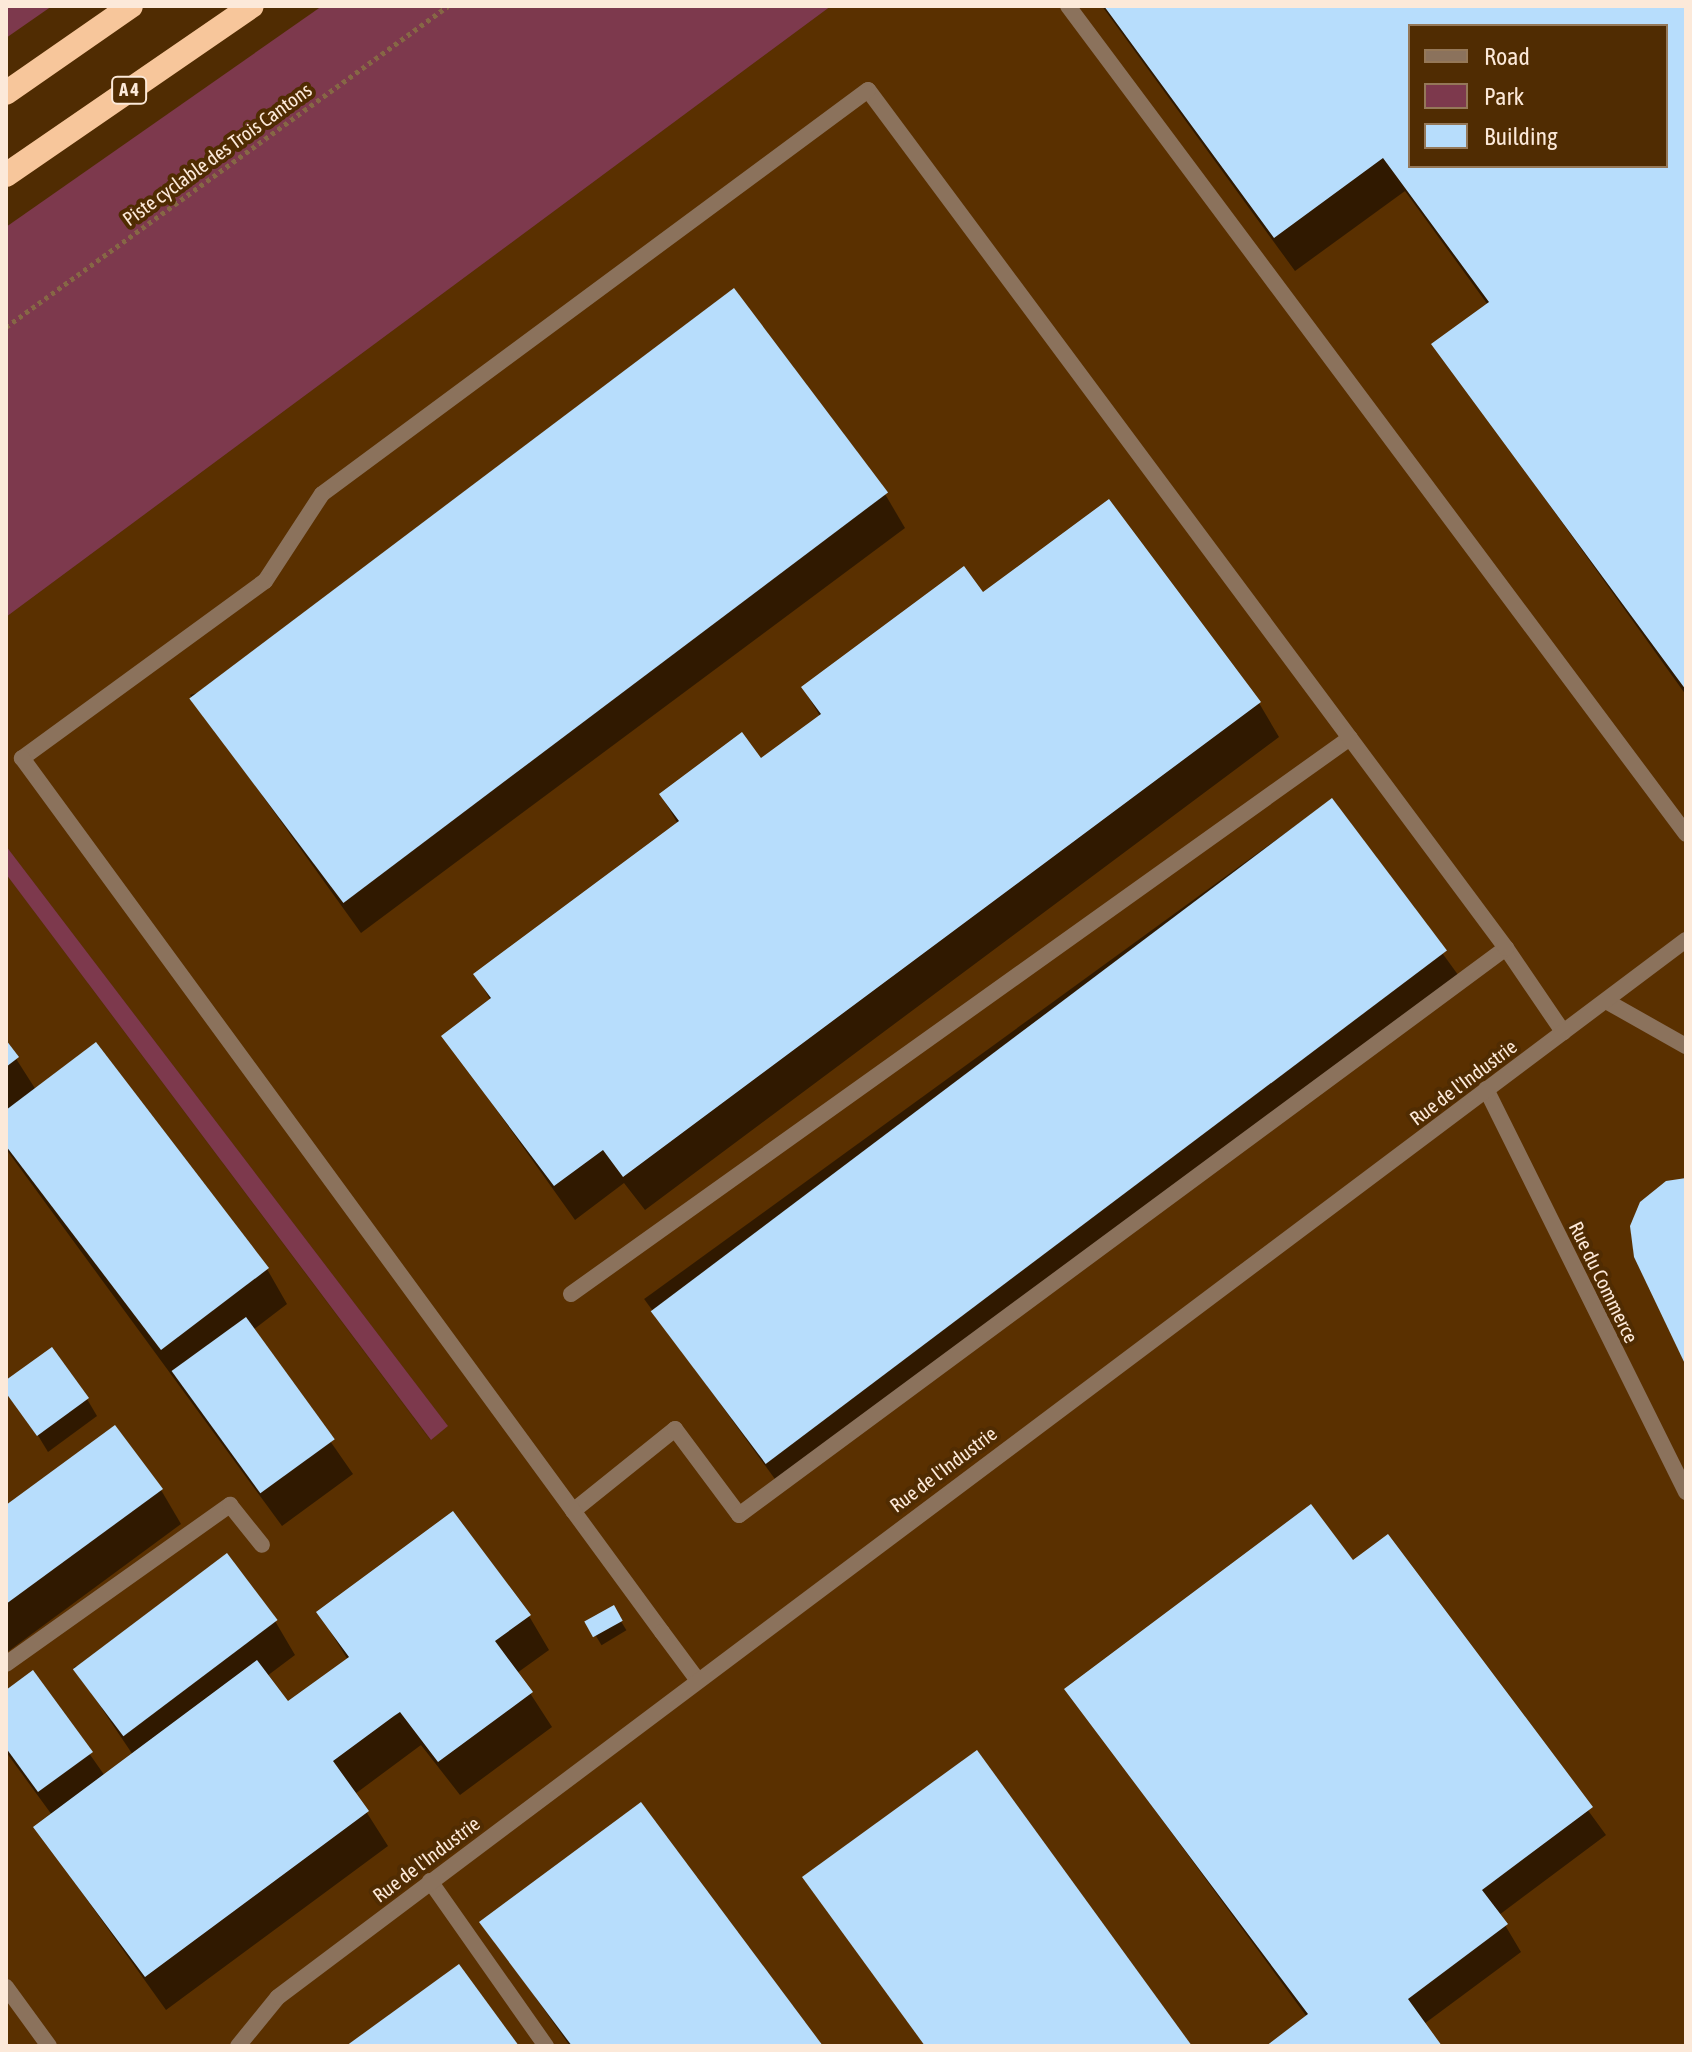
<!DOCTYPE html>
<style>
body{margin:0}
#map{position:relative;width:1692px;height:2052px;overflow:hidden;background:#502c02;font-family:"Asap Condensed",sans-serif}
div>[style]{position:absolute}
.built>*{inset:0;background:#5a3000}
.green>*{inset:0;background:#7d394d}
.shadow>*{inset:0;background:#0007;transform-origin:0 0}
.building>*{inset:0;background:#b7ddfc;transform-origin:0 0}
.path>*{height:5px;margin-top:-2.5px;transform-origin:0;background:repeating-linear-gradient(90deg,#866745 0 4px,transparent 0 8px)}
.lane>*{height:16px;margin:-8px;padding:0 8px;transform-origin:8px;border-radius:8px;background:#8b725c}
.street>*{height:16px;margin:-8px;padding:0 8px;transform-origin:8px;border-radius:8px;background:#8b725c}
.highway>*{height:24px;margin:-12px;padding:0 12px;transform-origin:12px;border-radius:12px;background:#f7c69b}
span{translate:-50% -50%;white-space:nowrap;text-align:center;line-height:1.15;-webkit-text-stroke:8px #502c02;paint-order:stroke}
.shield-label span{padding:2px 6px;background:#502c02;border:2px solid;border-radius:6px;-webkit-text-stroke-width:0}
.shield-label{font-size:18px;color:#fce9d9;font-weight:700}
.street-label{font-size:20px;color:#fce9d9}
.frame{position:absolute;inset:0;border:8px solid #fce9d9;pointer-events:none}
.legend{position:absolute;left:1408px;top:24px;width:260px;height:144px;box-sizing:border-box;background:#502c02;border:2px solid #957858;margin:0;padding:10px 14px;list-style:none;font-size:24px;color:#fce9d9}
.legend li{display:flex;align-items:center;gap:16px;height:40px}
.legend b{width:40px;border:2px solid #957858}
</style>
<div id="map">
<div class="built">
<i style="clip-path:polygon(evenodd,831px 6px,1686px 6px,1686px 2046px,6px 2046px,6px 874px,430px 1440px,448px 1426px,6px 846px,6px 617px,831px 6px,1410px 26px,1666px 26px,1666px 166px,1410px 166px,1410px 26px)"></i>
</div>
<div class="green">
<i style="clip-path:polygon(6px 6px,52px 6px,6px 38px)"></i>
<i style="clip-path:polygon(322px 6px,831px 6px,6px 617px,6px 227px)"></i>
<i style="clip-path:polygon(6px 846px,448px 1426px,431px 1440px,6px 874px)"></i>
</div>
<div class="shadow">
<i style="clip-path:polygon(evenodd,1102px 6px,1686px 6px,1686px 695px,1434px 344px,1488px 305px,1405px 191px,1295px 271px,1102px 6px,1410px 26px,1666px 26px,1666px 166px,1410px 166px,1410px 26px)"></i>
<i style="clip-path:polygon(885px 494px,905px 528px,361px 933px,190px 695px)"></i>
<i style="clip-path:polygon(983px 595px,1259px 703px,1279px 737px,645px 1210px,624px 1183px,575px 1220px,444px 1036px,491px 1001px,476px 975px,678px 824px,661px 795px,761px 760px,820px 716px,803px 688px)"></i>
<i style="left:1331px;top:800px;width:229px;height:849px;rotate:54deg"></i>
<i style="clip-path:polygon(6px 1043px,36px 1090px,267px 1269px,287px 1304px,253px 1330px,353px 1474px,282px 1526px,6px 1149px)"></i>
<i style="clip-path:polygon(6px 1383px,87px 1399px,97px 1416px,48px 1452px)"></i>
<i style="clip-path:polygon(161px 1490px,181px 1524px,6px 1653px,6px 1507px)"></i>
<i style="clip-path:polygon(1388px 1537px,1606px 1835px,1499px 1915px,1521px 1952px,1424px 2024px,1440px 2046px,1269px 2046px,1307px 2017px,1066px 1689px,1352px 1563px)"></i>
<i style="left:613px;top:1608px;width:26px;height:29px;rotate:59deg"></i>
<i style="clip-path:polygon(319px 1613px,529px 1616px,549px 1650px,517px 1673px,552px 1727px,460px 1795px,421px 1745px,355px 1794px,388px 1846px,166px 2010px,35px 1827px,52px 1815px,6px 1752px,6px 1692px,32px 1672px,105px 1776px,133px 1755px,74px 1667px,275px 1621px,295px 1655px,267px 1676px,288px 1704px,348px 1660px)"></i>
<i style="clip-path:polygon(482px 1922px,821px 2046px,570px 2046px)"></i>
</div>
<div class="building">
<i style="clip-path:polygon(evenodd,1104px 6px,1686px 6px,1686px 690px,1431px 344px,1489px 302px,1383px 158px,1274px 238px,1104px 6px,1410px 26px,1666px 26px,1666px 166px,1410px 166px,1410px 26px)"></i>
<i style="left:734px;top:288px;width:256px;height:682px;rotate:53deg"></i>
<i style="clip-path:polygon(1109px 499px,1261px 702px,623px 1177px,603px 1150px,554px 1186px,441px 1036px,491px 998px,473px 974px,679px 821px,659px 794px,742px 732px,761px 758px,821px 714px,801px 687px,964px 566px,983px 592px)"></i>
<i style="left:1332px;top:798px;width:191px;height:853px;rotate:53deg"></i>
<i style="clip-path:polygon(6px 1040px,19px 1057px,6px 1067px)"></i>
<i style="clip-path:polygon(96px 1042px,269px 1268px,161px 1350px,6px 1146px,6px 1110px)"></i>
<i style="clip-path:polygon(1686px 1178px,1686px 1366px,1634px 1257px,1630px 1226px,1640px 1202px,1666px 1181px)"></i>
<i style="left:246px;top:1317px;width:151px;height:92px;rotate:54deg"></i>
<i style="clip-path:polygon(52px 1347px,89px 1398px,37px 1436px,6px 1393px,6px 1380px)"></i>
<i style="clip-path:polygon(115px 1425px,163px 1489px,6px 1604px,6px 1505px)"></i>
<i style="clip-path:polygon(1311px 1504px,1353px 1560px,1388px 1534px,1593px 1807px,1482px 1890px,1508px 1924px,1408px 1999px,1442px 2046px,1266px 2046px,1308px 2014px,1064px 1689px)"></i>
<i style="clip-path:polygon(453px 1511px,531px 1615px,495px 1641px,533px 1692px,438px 1762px,400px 1712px,394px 1716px,333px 1761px,369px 1811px,145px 1977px,33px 1827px,257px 1660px,288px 1701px,349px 1657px,316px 1612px)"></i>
<i style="left:227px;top:1553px;width:84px;height:193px;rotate:53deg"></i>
<i style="left:614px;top:1605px;width:18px;height:34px;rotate:61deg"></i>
<i style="clip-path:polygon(33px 1670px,93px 1752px,38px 1792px,6px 1748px,6px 1690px)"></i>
<i style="clip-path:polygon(977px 1750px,1192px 2046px,925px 2046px,802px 1877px)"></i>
<i style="clip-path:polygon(641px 1802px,823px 2046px,572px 2046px,479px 1922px)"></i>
<i style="clip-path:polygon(459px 1964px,519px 2046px,346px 2046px)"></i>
</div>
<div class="path">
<i style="left:6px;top:327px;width:546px;rotate:-35.99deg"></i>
</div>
<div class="lane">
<i style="left:1068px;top:6px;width:1033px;rotate:53.26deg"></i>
<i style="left:1506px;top:948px;width:102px;rotate:55.8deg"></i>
<i style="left:1606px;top:1001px;width:92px;rotate:29.4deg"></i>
<i style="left:571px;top:1294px;width:957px;rotate:-35.52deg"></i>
<i style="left:573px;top:1511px;width:131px;rotate:-38.8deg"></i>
<i style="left:675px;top:1429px;width:107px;rotate:53.3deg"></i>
<i style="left:739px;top:1515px;width:954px;rotate:-36.47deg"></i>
<i style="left:1506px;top:948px;width:1069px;rotate:-126.63deg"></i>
<i style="left:868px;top:90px;width:679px;rotate:143.5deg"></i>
<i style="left:322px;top:494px;width:104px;rotate:123.2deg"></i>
<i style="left:265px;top:581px;width:301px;rotate:143.9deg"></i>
<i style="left:22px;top:758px;width:1083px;rotate:53.79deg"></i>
<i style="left:662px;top:1632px;width:57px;rotate:53.5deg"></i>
<i style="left:6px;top:1664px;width:275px;rotate:-35.4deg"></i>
<i style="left:230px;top:1505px;width:51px;rotate:51.3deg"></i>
<i style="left:430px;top:1881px;width:202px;rotate:54.9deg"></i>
</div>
<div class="street">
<i style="left:1486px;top:1089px;width:450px;rotate:63.6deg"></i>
<i style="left:6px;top:1987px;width:73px;rotate:53.9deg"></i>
<i style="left:238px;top:2046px;width:63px;rotate:-50.8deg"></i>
<i style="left:278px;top:1997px;width:1761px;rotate:-36.9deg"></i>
</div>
<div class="highway">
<i style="left:6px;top:93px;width:152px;rotate:-34.8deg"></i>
<i style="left:6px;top:175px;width:298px;rotate:-34.5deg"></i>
</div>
<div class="shield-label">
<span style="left:129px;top:90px">A 4</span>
</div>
<div class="street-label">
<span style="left:217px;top:154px;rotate:-36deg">Piste cyclable des Trois Cantons</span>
<span style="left:1463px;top:1082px;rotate:-37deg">Rue de l'Industrie</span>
<span style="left:1604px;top:1282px;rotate:64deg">Rue du Commerce</span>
<span style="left:943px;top:1469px;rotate:-37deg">Rue de l'Industrie</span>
<span style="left:426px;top:1859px;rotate:-37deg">Rue de l'Industrie</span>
</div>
<div class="frame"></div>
<ul class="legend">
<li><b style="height:10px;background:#8b725c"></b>Road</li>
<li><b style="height:22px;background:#7d394d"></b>Park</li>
<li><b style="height:22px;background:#b7ddfc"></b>Building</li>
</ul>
</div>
